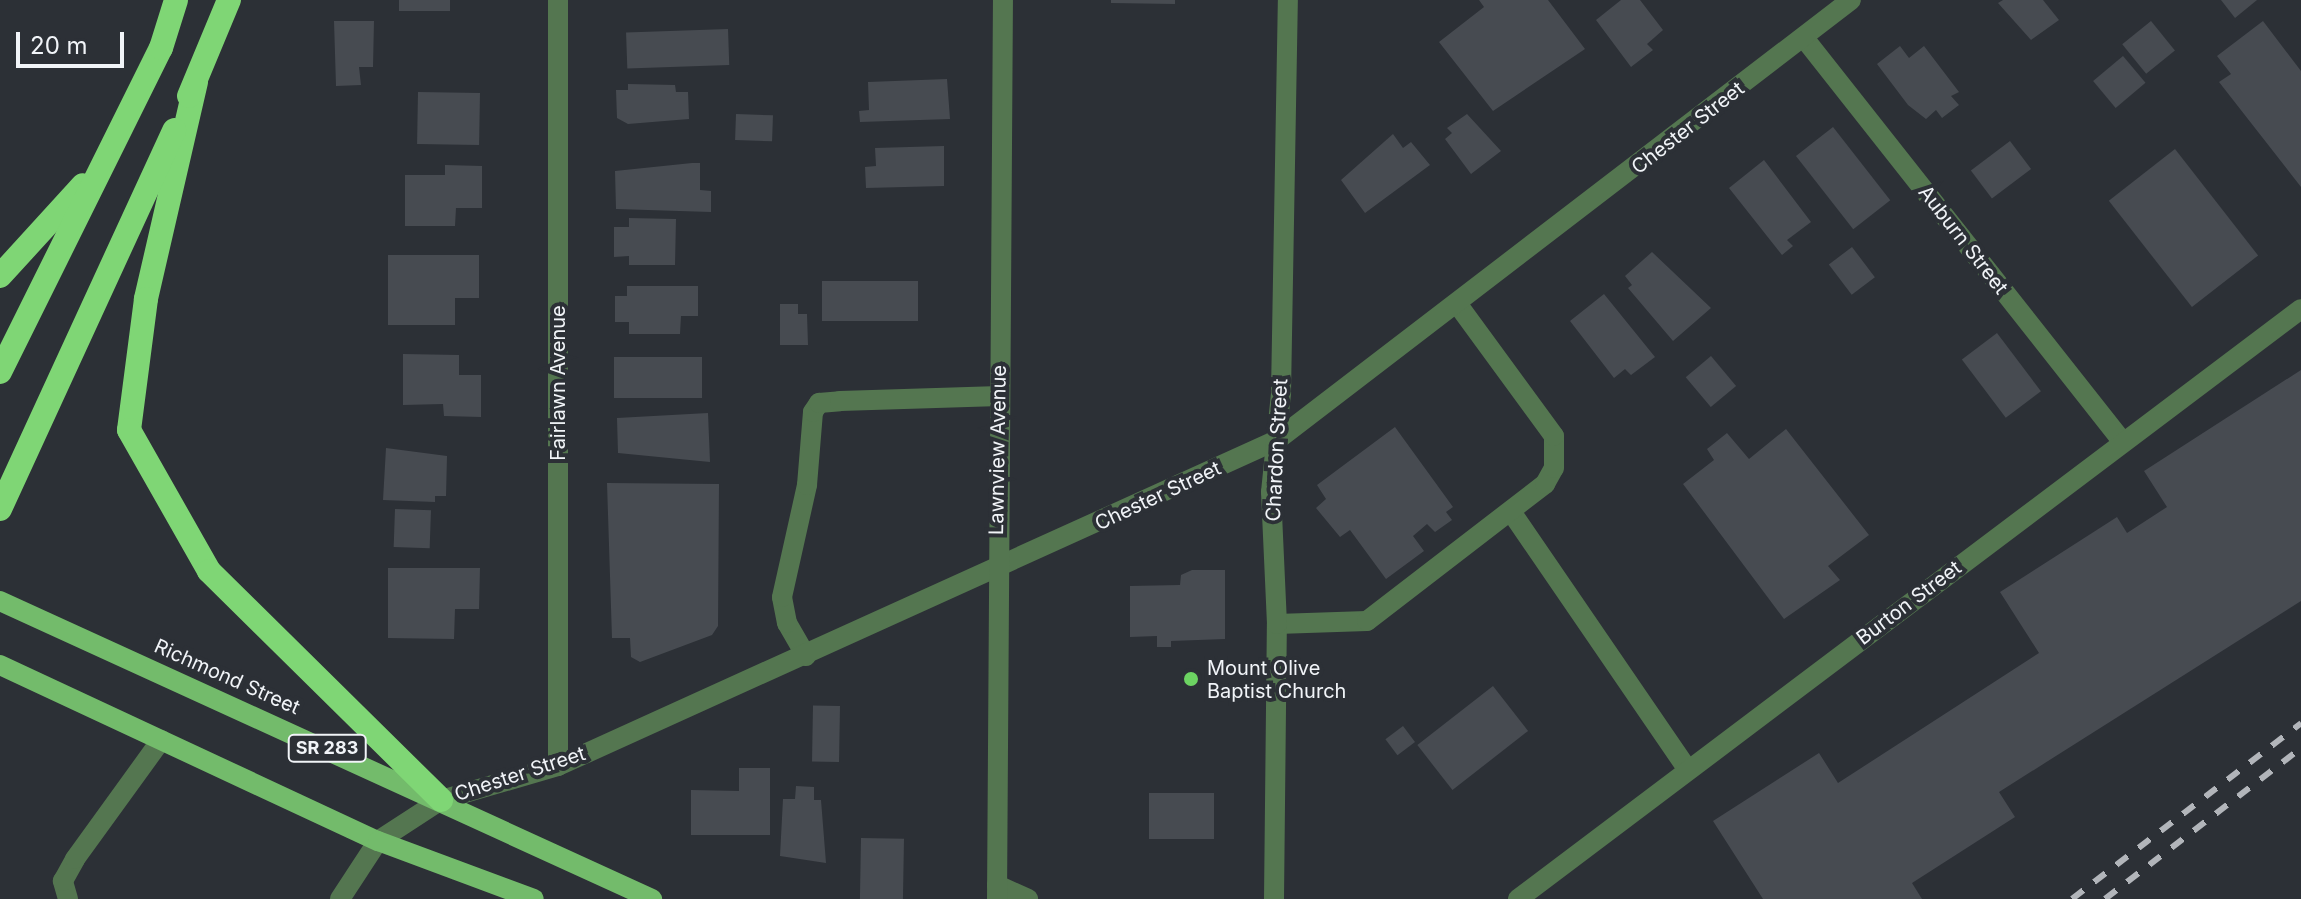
<!DOCTYPE html>
<style>
body{margin:0}
#map{position:relative;width:2301px;height:899px;overflow:hidden;background:#2c3036;font-family:Inter,sans-serif}
div>[style]{position:absolute}
.building>*{inset:0;background:#474b51;transform-origin:0 0}
.minor>*{height:20px;margin:-10px;padding:0 10px;transform-origin:10px;border-radius:10px;background:#547650}
.major>*{height:20px;margin:-10px;padding:0 10px;transform-origin:10px;border-radius:10px;background:#73bb6b}
.highway>*{height:24px;margin:-12px;padding:0 12px;transform-origin:12px;border-radius:12px;background:#7fd675}
.rail>*{height:6px;margin-top:-3px;transform-origin:0;background:repeating-linear-gradient(90deg,#b2b5ba 0 14px,transparent 0 28px)}
.dots>*{width:22px;height:22px;translate:-50% -50%;box-sizing:border-box;border:4px solid #2c3036;border-radius:50%}
span{translate:-50% -50%;white-space:nowrap;text-align:center;line-height:1.15;-webkit-text-stroke:8px #2c3036;paint-order:stroke}
.shield-label span{padding:2px 6px;background:#2c3036;border:2px solid;border-radius:6px;-webkit-text-stroke-width:0}
.shield-label{font-size:18px;color:#f1f4f8;font-weight:700}
.street-label{font-size:20px;color:#f1f4f8}
.poi-label{font-size:20px;color:#f1f4f8}
.left{translate:0 -50%;text-align:left}
.scale{position:absolute;left:16px;top:32px;width:108px;height:36px;box-sizing:border-box;border:4px solid #f1f4f8;border-top:0;padding-left:10px;font-size:24px;line-height:28px;white-space:nowrap;color:#f1f4f8;-webkit-text-stroke:6px #2c3036;paint-order:stroke}
</style>
<div id="map">
<div class="building">
<i style="left:399px;top:0;width:51px;height:11px"></i>
<i style="clip-path:polygon(1111px 0,1175px 0,1175px 4px,1111px 3px)"></i>
<i style="clip-path:polygon(1479px 0,1548px 0,1585px 49px,1493px 111px,1439px 42px,1484px 7px)"></i>
<i style="clip-path:polygon(1621px 0,1640px 0,1663px 30px,1647px 44px,1653px 50px,1631px 67px,1596px 20px)"></i>
<i style="clip-path:polygon(2003px 0,2043px 0,2059px 20px,2031px 40px,1998px 3px)"></i>
<i style="clip-path:polygon(2221px 0,2257px 0,2235px 18px)"></i>
<i style="clip-path:polygon(334px 21px,374px 21px,373px 67px,359px 67px,361px 85px,336px 86px)"></i>
<i style="left:2151px;top:21px;width:38px;height:37px;rotate:51deg"></i>
<i style="clip-path:polygon(2263px 21px,2301px 71px,2301px 187px,2219px 82px,2231px 74px,2217px 56px)"></i>
<i style="left:728px;top:29px;width:36px;height:102px;rotate:88deg"></i>
<i style="clip-path:polygon(1900px 46px,1909px 58px,1924px 46px,1959px 92px,1951px 96px,1959px 105px,1942px 118px,1936px 110px,1926px 119px,1908px 105px,1877px 64px)"></i>
<i style="left:2123px;top:56px;width:35px;height:39px;rotate:50deg"></i>
<i style="clip-path:polygon(947px 79px,950px 119px,860px 122px,859px 111px,869px 110px,868px 82px)"></i>
<i style="clip-path:polygon(628px 84px,675px 85px,676px 92px,688px 92px,689px 119px,628px 124px,617px 118px,616px 90px,628px 90px)"></i>
<i style="left:418px;top:92px;width:62px;height:52px;rotate:1deg"></i>
<i style="left:736px;top:114px;width:37px;height:26px;rotate:2deg"></i>
<i style="clip-path:polygon(1467px 114px,1501px 151px,1471px 174px,1445px 139px,1452px 133px,1447px 128px)"></i>
<i style="left:1833px;top:127px;width:93px;height:47px;rotate:52deg"></i>
<i style="clip-path:polygon(1393px 134px,1403px 148px,1411px 142px,1430px 165px,1365px 213px,1341px 180px)"></i>
<i style="left:2010px;top:141px;width:35px;height:49px;rotate:53deg"></i>
<i style="clip-path:polygon(944px 146px,944px 186px,866px 188px,865px 167px,876px 166px,875px 148px)"></i>
<i style="left:2175px;top:149px;width:135px;height:84px;rotate:52deg"></i>
<i style="clip-path:polygon(1764px 160px,1811px 222px,1787px 240px,1793px 246px,1782px 255px,1729px 188px)"></i>
<i style="clip-path:polygon(692px 163px,700px 163px,700px 190px,711px 191px,711px 212px,616px 209px,615px 171px)"></i>
<i style="clip-path:polygon(445px 165px,482px 166px,482px 208px,456px 208px,455px 226px,405px 226px,405px 175px,445px 175px)"></i>
<i style="clip-path:polygon(629px 218px,676px 219px,675px 265px,629px 265px,629px 256px,614px 257px,614px 227px,629px 227px)"></i>
<i style="left:1852px;top:247px;width:38px;height:29px;rotate:53deg"></i>
<i style="clip-path:polygon(1652px 252px,1711px 308px,1673px 341px,1628px 288px,1632px 285px,1625px 276px)"></i>
<i style="clip-path:polygon(388px 255px,479px 255px,479px 298px,455px 298px,455px 325px,388px 325px)"></i>
<i style="left:822px;top:281px;width:96px;height:40px"></i>
<i style="clip-path:polygon(627px 286px,698px 286px,698px 316px,681px 316px,680px 334px,629px 334px,629px 322px,615px 322px,615px 296px,627px 296px)"></i>
<i style="clip-path:polygon(1604px 294px,1655px 357px,1631px 375px,1625px 369px,1614px 378px,1570px 321px)"></i>
<i style="clip-path:polygon(780px 304px,798px 304px,798px 314px,807px 314px,808px 345px,780px 345px)"></i>
<i style="left:1997px;top:333px;width:73px;height:44px;rotate:53deg"></i>
<i style="clip-path:polygon(403px 354px,459px 355px,459px 375px,481px 375px,481px 417px,444px 416px,443px 404px,403px 405px)"></i>
<i style="left:1711px;top:356px;width:39px;height:33px;rotate:50deg"></i>
<i style="left:702px;top:357px;width:41px;height:88px;rotate:90deg"></i>
<i style="clip-path:polygon(2301px 370px,2301px 601px,1999px 792px,2015px 817px,1912px 883px,1922px 899px,1763px 899px,1713px 821px,1819px 753px,1838px 783px,2039px 653px,2000px 592px,2117px 517px,2127px 533px,2167px 507px,2144px 471px)"></i>
<i style="clip-path:polygon(708px 413px,710px 462px,618px 453px,617px 418px)"></i>
<i style="clip-path:polygon(1395px 427px,1453px 507px,1446px 512px,1452px 520px,1435px 532px,1427px 524px,1413px 536px,1424px 551px,1386px 579px,1350px 530px,1340px 537px,1316px 508px,1326px 499px,1317px 485px)"></i>
<i style="clip-path:polygon(1786px 429px,1869px 535px,1828px 566px,1840px 580px,1784px 619px,1683px 484px,1714px 460px,1707px 449px,1727px 433px,1749px 459px)"></i>
<i style="clip-path:polygon(386px 448px,447px 456px,446px 496px,435px 496px,435px 502px,383px 500px)"></i>
<i style="clip-path:polygon(607px 483px,719px 484px,718px 626px,712px 635px,640px 662px,631px 657px,630px 638px,612px 638px)"></i>
<i style="left:395px;top:509px;width:36px;height:38px;rotate:2deg"></i>
<i style="clip-path:polygon(388px 568px,480px 568px,479px 609px,455px 609px,454px 639px,388px 638px)"></i>
<i style="clip-path:polygon(1192px 570px,1225px 570px,1225px 639px,1171px 641px,1171px 647px,1157px 647px,1157px 636px,1130px 637px,1130px 586px,1180px 585px,1181px 575px)"></i>
<i style="left:1493px;top:686px;width:57px;height:96px;rotate:52deg"></i>
<i style="left:840px;top:706px;width:56px;height:27px;rotate:91deg"></i>
<i style="left:1403px;top:726px;width:20px;height:22px;rotate:53deg"></i>
<i style="clip-path:polygon(739px 768px,770px 768px,770px 835px,691px 835px,691px 790px,739px 791px)"></i>
<i style="clip-path:polygon(796px 786px,814px 787px,814px 800px,821px 800px,826px 863px,780px 856px,783px 799px,795px 799px)"></i>
<i style="left:1149px;top:793px;width:65px;height:46px"></i>
<i style="left:861px;top:838px;width:43px;height:61px;rotate:1deg"></i>
</div>
<div class="minor">
<i style="left:558px;top:0;width:766px;rotate:90deg"></i>
<i style="left:1804px;top:38px;width:513px;rotate:51.72deg"></i>
<i style="left:1512px;top:513px;width:311px;rotate:55.6deg"></i>
<i style="left:1277px;top:624px;width:90px;rotate:-1.9deg"></i>
<i style="left:1367px;top:621px;width:225px;rotate:-37.6deg"></i>
<i style="left:1545px;top:484px;width:18px;rotate:-61deg"></i>
<i style="left:1554px;top:468px;width:32px;rotate:-90deg"></i>
<i style="left:1554px;top:436px;width:162px;rotate:-126.2deg"></i>
<i style="left:806px;top:656px;width:38px;rotate:-120deg"></i>
<i style="left:787px;top:623px;width:26px;rotate:-101deg"></i>
<i style="left:782px;top:597px;width:115px;rotate:-77.4deg"></i>
<i style="left:807px;top:485px;width:73px;rotate:-85.3deg"></i>
<i style="left:813px;top:412px;width:11px;rotate:-56deg"></i>
<i style="left:819px;top:403px;width:21px;rotate:-5deg"></i>
<i style="left:840px;top:401px;width:160px;rotate:-1.8deg"></i>
<i style="left:997px;top:885px;width:34px;rotate:24deg"></i>
<i style="left:68px;top:899px;width:19px;rotate:-106deg"></i>
<i style="left:63px;top:881px;width:25px;rotate:-61deg"></i>
<i style="left:75px;top:859px;width:147px;rotate:-54.1deg"></i>
<i style="left:340px;top:899px;width:69px;rotate:-56.8deg"></i>
<i style="left:378px;top:841px;width:75px;rotate:-33.1deg"></i>
<i style="left:441px;top:800px;width:122px;rotate:-16.2deg"></i>
<i style="left:558px;top:766px;width:789px;rotate:-24.39deg"></i>
<i style="left:1277px;top:440px;width:723px;rotate:-37.47deg"></i>
<i style="left:997px;top:899px;width:899px;rotate:-89.62deg"></i>
<i style="left:1274px;top:899px;width:275px;rotate:-89.4deg"></i>
<i style="left:1277px;top:624px;width:132px;rotate:-92.6deg"></i>
<i style="left:1271px;top:492px;width:100px;rotate:-84.2deg"></i>
<i style="left:1281px;top:393px;width:393px;rotate:-89deg"></i>
<i style="left:1518px;top:899px;width:980px;rotate:-37deg"></i>
</div>
<div class="major">
<i style="left:0;top:601px;width:717px;rotate:24.56deg"></i>
<i style="left:0;top:665px;width:417px;rotate:25deg"></i>
<i style="left:378px;top:841px;width:166px;rotate:20.4deg"></i>
</div>
<div class="highway">
<i style="left:196px;top:82px;width:223px;rotate:103deg"></i>
<i style="left:146px;top:299px;width:132px;rotate:97.4deg"></i>
<i style="left:129px;top:430px;width:162px;rotate:60.4deg"></i>
<i style="left:209px;top:571px;width:326px;rotate:44.6deg"></i>
<i style="left:189px;top:96px;width:104px;rotate:-67.4deg"></i>
<i style="left:0;top:276px;width:123px;rotate:-47.6deg"></i>
<i style="left:0;top:372px;width:362px;rotate:-63.6deg"></i>
<i style="left:161px;top:48px;width:50px;rotate:-72.6deg"></i>
<i style="left:0;top:509px;width:417px;rotate:-65.3deg"></i>
</div>
<div class="rail">
<i style="left:2072px;top:899px;width:289px;rotate:-37.5deg"></i>
<i style="left:2105px;top:899px;width:247px;rotate:-37.6deg"></i>
</div>
<div class="dots">
<i style="left:1191px;top:679px;background:#6cd362"></i>
</div>
<div class="shield-label">
<span style="left:327px;top:748px">SR 283</span>
</div>
<div class="street-label">
<span style="left:1688px;top:128px;rotate:-38deg">Chester Street</span>
<span style="left:1963px;top:240px;rotate:52deg">Auburn Street</span>
<span style="left:558px;top:383px;rotate:-90deg">Fairlawn Avenue</span>
<span style="left:998px;top:450px;rotate:-89deg">Lawnview Avenue</span>
<span style="left:1277px;top:450px;rotate:-87deg">Chardon Street</span>
<span style="left:1158px;top:496px;rotate:-25deg">Chester Street</span>
<span style="left:1909px;top:603px;rotate:-37deg">Burton Street</span>
<span style="left:227px;top:677px;rotate:24deg">Richmond Street</span>
<span style="left:520px;top:774px;rotate:-18deg">Chester Street</span>
</div>
<div class="poi-label">
<span class="left" style="left:1207px;top:680px">Mount Olive<br>Baptist Church</span>
</div>
<div class="scale">20 m</div>
</div>
